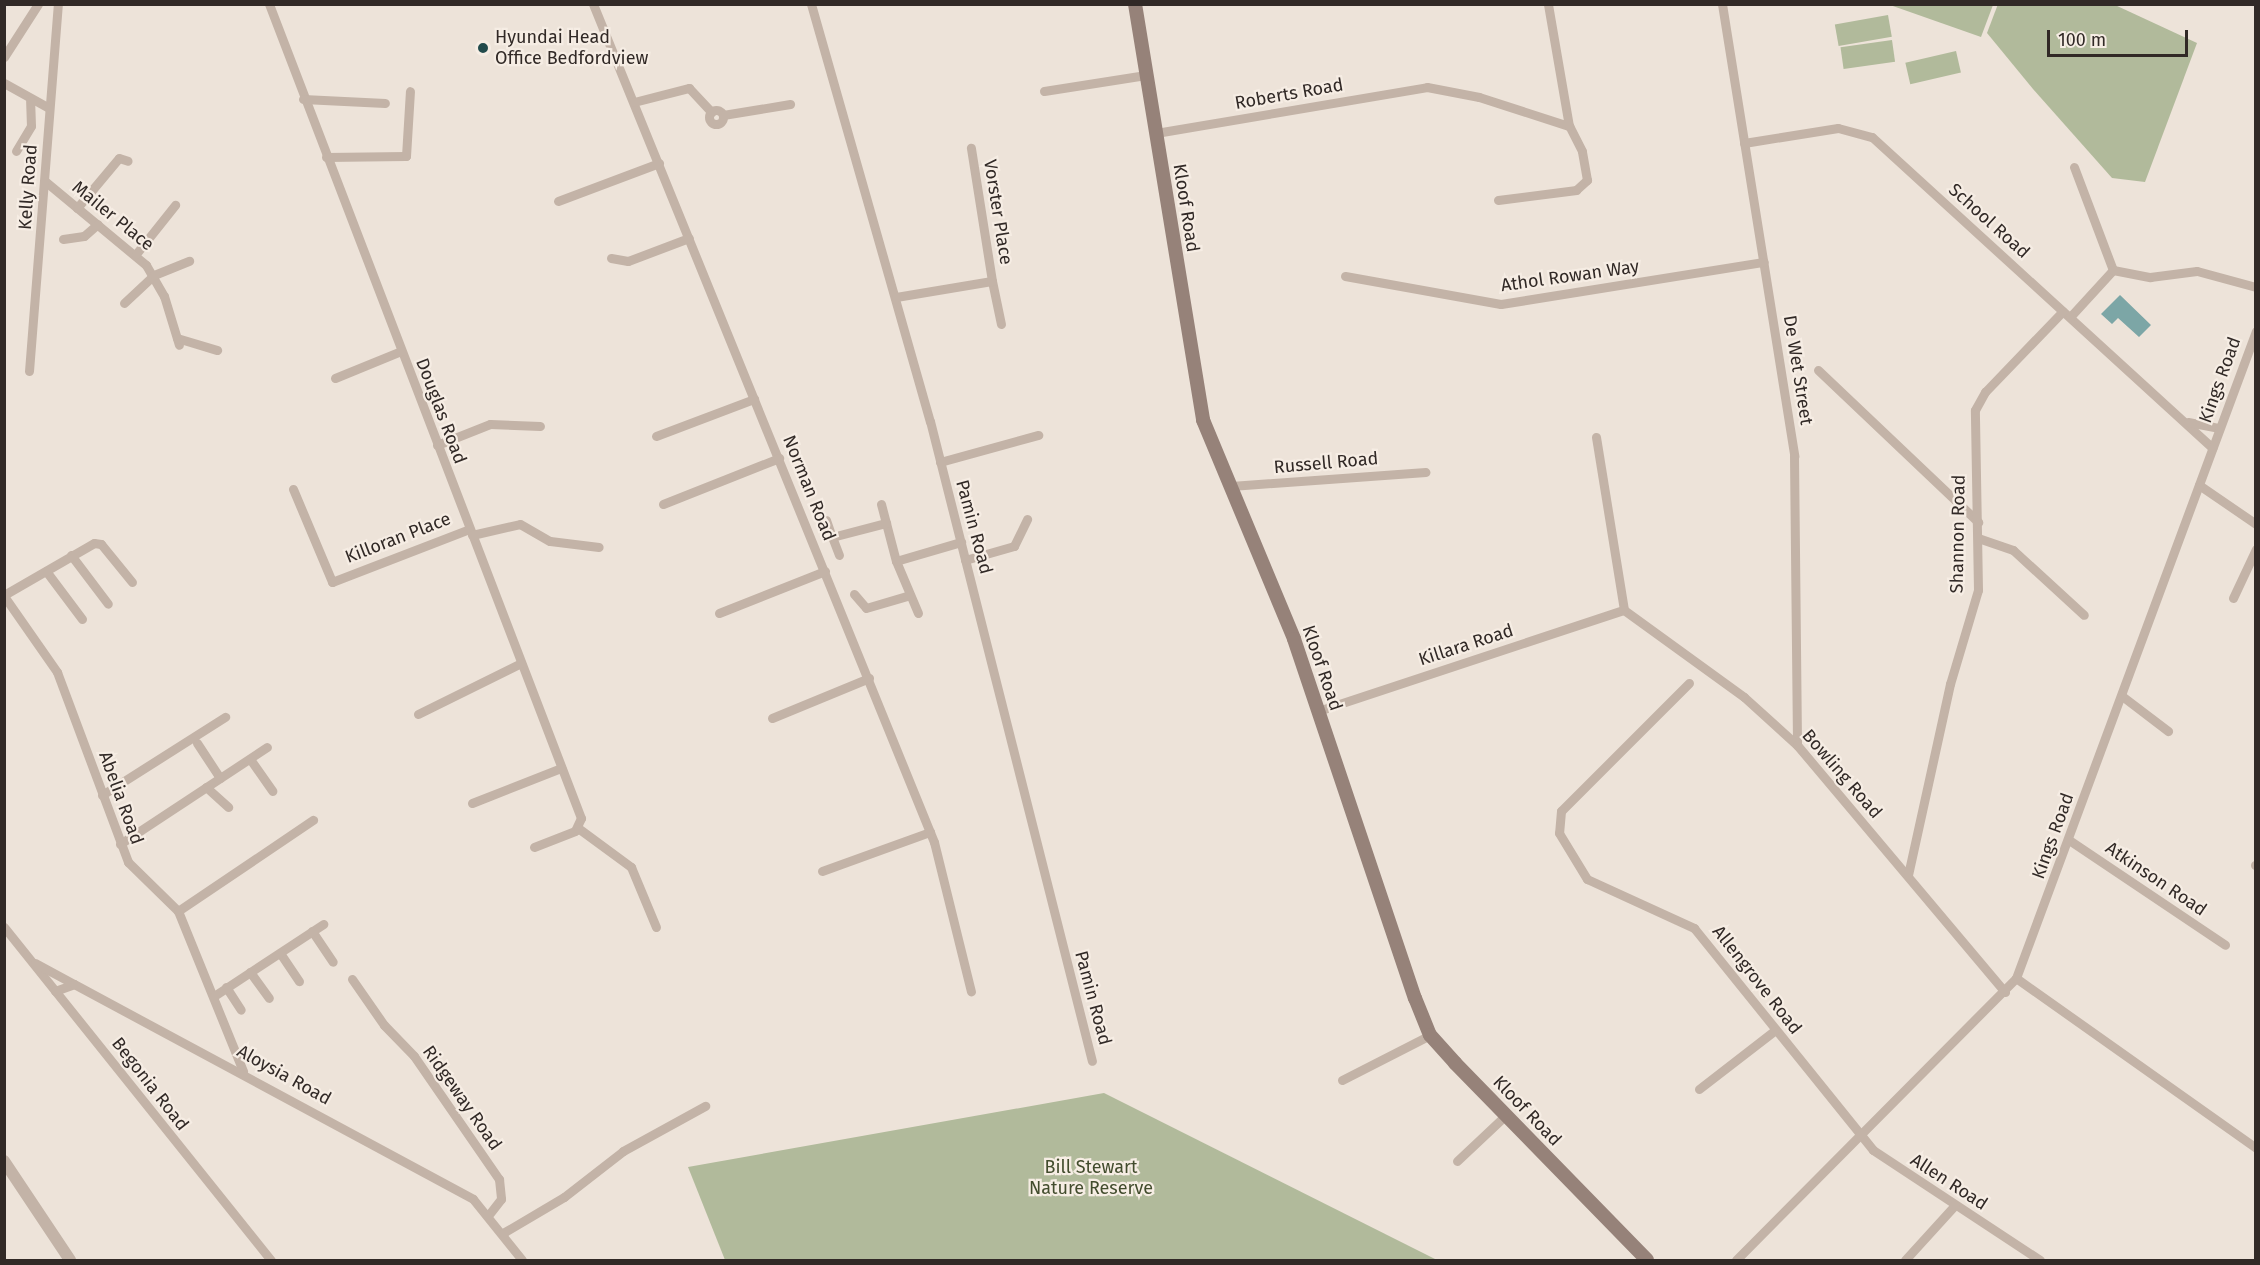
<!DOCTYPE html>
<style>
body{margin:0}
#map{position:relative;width:2260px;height:1265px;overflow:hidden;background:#ede3d9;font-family:"Fira Sans",sans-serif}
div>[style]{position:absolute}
.green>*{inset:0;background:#b1ba9b;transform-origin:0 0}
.water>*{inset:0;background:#7ca6a6}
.minor>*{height:9px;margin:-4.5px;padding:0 4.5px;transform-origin:4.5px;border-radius:4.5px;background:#c3b3a7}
.minor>.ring{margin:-4.5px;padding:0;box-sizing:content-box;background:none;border:9px solid #c3b3a7;border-radius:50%}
.tertiary>*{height:12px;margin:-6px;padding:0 6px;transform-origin:6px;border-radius:6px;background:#c3b3a7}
.secondary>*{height:14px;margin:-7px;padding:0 7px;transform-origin:7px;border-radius:7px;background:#968279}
.dots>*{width:16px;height:16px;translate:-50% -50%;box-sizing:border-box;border:3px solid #f6ede4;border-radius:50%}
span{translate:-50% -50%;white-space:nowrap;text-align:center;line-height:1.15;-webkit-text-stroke:4.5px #f6ede4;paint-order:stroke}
.poi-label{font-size:18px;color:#312926}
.left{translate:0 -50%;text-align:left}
.street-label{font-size:18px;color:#312926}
.park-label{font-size:18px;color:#424c2d}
.frame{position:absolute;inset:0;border:6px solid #312926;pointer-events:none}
.scale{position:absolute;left:2047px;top:30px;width:141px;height:27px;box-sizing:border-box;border:3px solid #312926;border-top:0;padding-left:8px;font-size:18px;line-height:21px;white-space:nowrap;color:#312926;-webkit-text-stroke:4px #f6ede4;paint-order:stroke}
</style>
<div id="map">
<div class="green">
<i style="clip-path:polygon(1998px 4px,2115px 5px,2197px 43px,2145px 182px,2112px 178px,2033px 89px,1987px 33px)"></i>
<i style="clip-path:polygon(1890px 5px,1993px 5px,1981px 37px)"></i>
<i style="left:1888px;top:15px;width:22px;height:54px;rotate:80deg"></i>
<i style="left:1892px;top:40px;width:22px;height:52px;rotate:82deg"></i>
<i style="left:1956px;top:51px;width:22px;height:52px;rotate:77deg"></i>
<i style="clip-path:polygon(1104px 1093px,1437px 1260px,725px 1260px,688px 1167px)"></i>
</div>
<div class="water">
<i style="clip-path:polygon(2120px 295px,2151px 325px,2139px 337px,2118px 318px,2112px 324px,2101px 314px)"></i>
</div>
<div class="minor">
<i style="left:269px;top:4px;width:872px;rotate:69.03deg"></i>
<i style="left:581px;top:818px;width:14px;rotate:115deg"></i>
<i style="left:575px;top:831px;width:44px;rotate:158.7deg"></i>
<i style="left:593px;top:4px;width:905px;rotate:67.86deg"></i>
<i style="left:934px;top:842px;width:154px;rotate:76.1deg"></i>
<i style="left:811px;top:4px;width:434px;rotate:74.1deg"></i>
<i style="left:930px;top:421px;width:660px;rotate:75.8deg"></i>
<i style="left:1722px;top:4px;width:458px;rotate:80.9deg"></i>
<i style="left:1794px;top:456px;width:289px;rotate:89.4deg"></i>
<i style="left:4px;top:57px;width:63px;rotate:-57.3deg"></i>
<i style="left:4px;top:83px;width:51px;rotate:29.1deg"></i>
<i style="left:1044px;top:91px;width:103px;rotate:-8.9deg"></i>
<i style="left:303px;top:99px;width:82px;rotate:2.8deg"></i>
<i style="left:634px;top:102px;width:57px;rotate:-14.3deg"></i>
<i style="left:689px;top:88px;width:33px;rotate:47deg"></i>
<i class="ring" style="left:709px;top:110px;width:5px;height:5px"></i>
<i style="left:723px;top:115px;width:68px;rotate:-9.3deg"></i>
<i style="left:1156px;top:133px;width:275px;rotate:-9.6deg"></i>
<i style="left:1427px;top:87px;width:53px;rotate:10.9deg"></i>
<i style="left:1479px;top:97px;width:95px;rotate:17.9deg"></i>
<i style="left:1744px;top:143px;width:95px;rotate:-9.1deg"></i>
<i style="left:1838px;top:128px;width:35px;rotate:15deg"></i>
<i style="left:1872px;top:137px;width:461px;rotate:42.4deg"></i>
<i style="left:16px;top:151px;width:29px;rotate:-59deg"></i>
<i style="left:31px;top:126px;width:25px;rotate:-92deg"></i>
<i style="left:326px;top:157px;width:80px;rotate:-0.7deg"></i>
<i style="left:406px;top:156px;width:65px;rotate:-86.5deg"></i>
<i style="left:2074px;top:167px;width:110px;rotate:69.3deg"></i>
<i style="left:46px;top:182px;width:130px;rotate:39.7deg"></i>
<i style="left:146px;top:265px;width:36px;rotate:60deg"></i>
<i style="left:164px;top:296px;width:51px;rotate:73deg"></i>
<i style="left:1498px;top:200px;width:79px;rotate:-7.3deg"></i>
<i style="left:1576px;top:190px;width:15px;rotate:-42deg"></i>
<i style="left:1587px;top:180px;width:29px;rotate:-100deg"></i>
<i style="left:1582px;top:151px;width:28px;rotate:-117deg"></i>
<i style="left:1569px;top:126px;width:124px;rotate:-99.8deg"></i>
<i style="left:558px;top:201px;width:108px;rotate:-20.6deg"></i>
<i style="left:77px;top:208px;width:65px;rotate:-50deg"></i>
<i style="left:119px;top:158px;width:9px;rotate:18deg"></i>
<i style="left:63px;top:239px;width:21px;rotate:-8deg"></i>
<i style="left:84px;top:236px;width:18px;rotate:-41deg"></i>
<i style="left:136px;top:254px;width:63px;rotate:-51.5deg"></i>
<i style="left:611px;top:258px;width:17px;rotate:10deg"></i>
<i style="left:628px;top:261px;width:65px;rotate:-20.7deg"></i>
<i style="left:1345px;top:276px;width:158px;rotate:10.2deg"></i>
<i style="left:1501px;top:304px;width:266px;rotate:-9.1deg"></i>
<i style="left:992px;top:281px;width:44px;rotate:78.2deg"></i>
<i style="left:896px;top:297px;width:97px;rotate:-9.5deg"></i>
<i style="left:992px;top:281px;width:135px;rotate:-99deg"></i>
<i style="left:124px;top:303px;width:41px;rotate:-43deg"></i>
<i style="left:154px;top:275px;width:38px;rotate:-22deg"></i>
<i style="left:2070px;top:317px;width:64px;rotate:-47.5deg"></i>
<i style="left:2113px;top:270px;width:38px;rotate:11deg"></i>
<i style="left:2150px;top:277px;width:47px;rotate:-7.3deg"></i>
<i style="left:2197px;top:271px;width:61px;rotate:15.2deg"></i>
<i style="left:177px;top:338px;width:42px;rotate:16.7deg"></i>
<i style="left:1818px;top:370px;width:221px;rotate:43.5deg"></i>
<i style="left:29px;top:371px;width:368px;rotate:-85.5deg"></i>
<i style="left:335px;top:378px;width:71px;rotate:-22.2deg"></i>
<i style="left:2188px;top:422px;width:32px;rotate:11deg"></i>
<i style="left:656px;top:436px;width:105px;rotate:-20.7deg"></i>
<i style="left:1596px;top:437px;width:175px;rotate:80.8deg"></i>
<i style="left:437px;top:445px;width:57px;rotate:-21.6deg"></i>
<i style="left:490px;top:424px;width:50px;rotate:2.3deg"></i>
<i style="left:940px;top:462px;width:102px;rotate:-15.4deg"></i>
<i style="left:2199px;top:485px;width:69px;rotate:34.4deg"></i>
<i style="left:1231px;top:486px;width:195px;rotate:-4.1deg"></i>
<i style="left:293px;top:489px;width:101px;rotate:67.2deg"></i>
<i style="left:332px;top:582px;width:147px;rotate:-21.1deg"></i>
<i style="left:663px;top:504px;width:125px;rotate:-21.6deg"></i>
<i style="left:881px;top:504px;width:59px;rotate:75.3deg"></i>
<i style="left:826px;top:520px;width:18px;rotate:71deg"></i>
<i style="left:472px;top:535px;width:49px;rotate:-12.9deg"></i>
<i style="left:520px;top:524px;width:34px;rotate:30deg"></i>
<i style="left:550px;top:541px;width:49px;rotate:7deg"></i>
<i style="left:1978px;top:538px;width:37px;rotate:19deg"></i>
<i style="left:2013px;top:550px;width:96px;rotate:42.5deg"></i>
<i style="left:71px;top:555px;width:61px;rotate:52.9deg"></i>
<i style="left:839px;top:555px;width:19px;rotate:-111deg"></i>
<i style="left:832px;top:537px;width:56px;rotate:-14.5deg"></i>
<i style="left:965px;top:560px;width:51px;rotate:-15.9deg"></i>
<i style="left:1014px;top:546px;width:30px;rotate:-64deg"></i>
<i style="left:46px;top:571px;width:60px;rotate:53.1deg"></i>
<i style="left:854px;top:594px;width:18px;rotate:49deg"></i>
<i style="left:866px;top:608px;width:43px;rotate:-16.3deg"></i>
<i style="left:4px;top:595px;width:104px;rotate:-30deg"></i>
<i style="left:94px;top:543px;width:7px;rotate:8deg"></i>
<i style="left:101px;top:544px;width:49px;rotate:50.8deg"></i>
<i style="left:4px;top:596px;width:93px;rotate:55.1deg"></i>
<i style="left:57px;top:672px;width:203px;rotate:69.5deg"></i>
<i style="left:128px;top:862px;width:70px;rotate:44.4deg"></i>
<i style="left:178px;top:911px;width:173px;rotate:67.9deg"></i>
<i style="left:2233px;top:598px;width:54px;rotate:-64.9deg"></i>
<i style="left:1624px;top:610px;width:148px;rotate:35.9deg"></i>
<i style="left:1744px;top:697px;width:72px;rotate:42.2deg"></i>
<i style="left:1797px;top:745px;width:323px;rotate:49.9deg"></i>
<i style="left:719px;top:613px;width:114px;rotate:-21.6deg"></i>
<i style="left:918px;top:613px;width:56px;rotate:-112.9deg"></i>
<i style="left:896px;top:561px;width:68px;rotate:-16.3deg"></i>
<i style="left:1689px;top:683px;width:181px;rotate:135deg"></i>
<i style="left:1561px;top:811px;width:22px;rotate:95deg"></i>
<i style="left:1559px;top:833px;width:54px;rotate:58.7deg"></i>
<i style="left:1587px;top:879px;width:118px;rotate:24.6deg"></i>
<i style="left:1694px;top:928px;width:285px;rotate:51.1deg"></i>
<i style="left:1873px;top:1150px;width:200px;rotate:33.4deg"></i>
<i style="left:2122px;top:696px;width:58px;rotate:37.3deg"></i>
<i style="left:1318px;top:711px;width:322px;rotate:-18.3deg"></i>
<i style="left:418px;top:714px;width:115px;rotate:-26.3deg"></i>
<i style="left:772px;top:718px;width:105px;rotate:-22.4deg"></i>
<i style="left:197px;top:743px;width:42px;rotate:56.7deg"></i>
<i style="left:250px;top:759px;width:39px;rotate:55deg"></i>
<i style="left:206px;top:787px;width:30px;rotate:42deg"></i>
<i style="left:102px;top:795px;width:146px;rotate:-32.4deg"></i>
<i style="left:472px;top:803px;width:96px;rotate:-21.5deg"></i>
<i style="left:578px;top:828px;width:66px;rotate:36.3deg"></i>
<i style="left:631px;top:867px;width:65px;rotate:67.4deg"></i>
<i style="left:2069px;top:840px;width:188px;rotate:33.9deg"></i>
<i style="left:120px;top:844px;width:176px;rotate:-33.4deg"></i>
<i style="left:2255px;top:865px;width:1px"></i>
<i style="left:822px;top:871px;width:115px;rotate:-19.9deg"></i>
<i style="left:1908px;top:875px;width:196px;rotate:-77.6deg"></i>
<i style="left:1950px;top:684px;width:98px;rotate:-73.4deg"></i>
<i style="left:1978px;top:590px;width:180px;rotate:-91deg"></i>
<i style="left:1975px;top:410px;width:21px;rotate:-61deg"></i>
<i style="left:1985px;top:392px;width:112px;rotate:-46.1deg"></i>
<i style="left:178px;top:911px;width:163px;rotate:-34deg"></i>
<i style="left:4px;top:927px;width:427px;rotate:51.3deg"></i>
<i style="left:312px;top:931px;width:37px;rotate:56deg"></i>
<i style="left:280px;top:953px;width:34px;rotate:56deg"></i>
<i style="left:35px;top:963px;width:44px;rotate:28.3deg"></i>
<i style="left:250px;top:972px;width:32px;rotate:54deg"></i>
<i style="left:2016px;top:978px;width:294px;rotate:35.3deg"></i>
<i style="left:352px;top:979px;width:56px;rotate:55.2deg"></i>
<i style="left:384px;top:1025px;width:43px;rotate:45.9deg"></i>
<i style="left:414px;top:1056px;width:150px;rotate:55.4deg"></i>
<i style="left:499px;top:1179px;width:20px;rotate:84deg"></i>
<i style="left:501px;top:1199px;width:18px;rotate:128deg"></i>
<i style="left:226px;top:987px;width:27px;rotate:57deg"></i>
<i style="left:55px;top:991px;width:20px;rotate:-20deg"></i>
<i style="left:74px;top:984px;width:453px;rotate:28.3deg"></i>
<i style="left:473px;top:1199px;width:78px;rotate:51.2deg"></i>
<i style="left:214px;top:996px;width:131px;rotate:-33.4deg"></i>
<i style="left:1342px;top:1080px;width:99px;rotate:-27.1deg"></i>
<i style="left:1699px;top:1089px;width:95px;rotate:-37.7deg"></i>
<i style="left:1457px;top:1161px;width:66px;rotate:-43.2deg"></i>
<i style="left:503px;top:1233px;width:71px;rotate:-30.5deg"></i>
<i style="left:564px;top:1197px;width:75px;rotate:-37.9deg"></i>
<i style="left:623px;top:1151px;width:94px;rotate:-28.8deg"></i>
<i style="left:1736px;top:1260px;width:397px;rotate:-45.2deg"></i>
<i style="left:2016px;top:978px;width:690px;rotate:-69.65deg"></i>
<i style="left:1905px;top:1260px;width:74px;rotate:-47.7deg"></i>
</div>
<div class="tertiary">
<i style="left:4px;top:1161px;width:119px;rotate:56.3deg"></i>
</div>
<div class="secondary">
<i style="left:1135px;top:4px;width:422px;rotate:80.7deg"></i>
<i style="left:1203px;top:420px;width:237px;rotate:67.4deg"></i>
<i style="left:1294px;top:639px;width:379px;rotate:71.4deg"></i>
<i style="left:1415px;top:998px;width:40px;rotate:68deg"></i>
<i style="left:1430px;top:1035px;width:38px;rotate:48deg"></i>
<i style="left:1455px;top:1063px;width:275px;rotate:45.7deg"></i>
</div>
<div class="dots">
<i style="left:483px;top:48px;background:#224b4c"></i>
</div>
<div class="poi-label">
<span class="left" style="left:495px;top:48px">Hyundai Head<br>Office Bedfordview</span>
</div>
<div class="street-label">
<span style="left:1289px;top:94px;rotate:-10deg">Roberts Road</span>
<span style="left:28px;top:187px;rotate:-86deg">Kelly Road</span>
<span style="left:1186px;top:208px;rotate:81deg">Kloof Road</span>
<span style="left:998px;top:212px;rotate:81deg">Vorster Place</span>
<span style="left:113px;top:216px;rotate:39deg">Mailer Place</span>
<span style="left:1989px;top:221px;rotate:42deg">School Road</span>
<span style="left:1570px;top:276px;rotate:-8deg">Athol Rowan Way</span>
<span style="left:1798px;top:370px;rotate:81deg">De Wet Street</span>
<span style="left:2220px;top:380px;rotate:-70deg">Kings Road</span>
<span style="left:441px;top:411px;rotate:69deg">Douglas Road</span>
<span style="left:1326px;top:463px;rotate:-5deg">Russell Road</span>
<span style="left:809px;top:488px;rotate:68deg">Norman Road</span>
<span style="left:974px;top:527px;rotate:75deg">Pamin Road</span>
<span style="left:1958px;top:534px;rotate:-89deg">Shannon Road</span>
<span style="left:398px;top:538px;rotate:-21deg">Killoran Place</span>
<span style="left:1466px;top:645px;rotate:-18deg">Killara Road</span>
<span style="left:1322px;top:668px;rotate:71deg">Kloof Road</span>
<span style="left:1842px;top:774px;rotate:49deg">Bowling Road</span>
<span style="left:121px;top:798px;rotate:70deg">Abelia Road</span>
<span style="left:2053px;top:836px;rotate:-70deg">Kings Road</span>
<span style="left:2156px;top:879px;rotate:34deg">Atkinson Road</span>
<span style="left:1757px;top:980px;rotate:52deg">Allengrove Road</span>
<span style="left:1093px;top:998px;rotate:75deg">Pamin Road</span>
<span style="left:284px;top:1075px;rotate:29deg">Aloysia Road</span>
<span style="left:150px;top:1084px;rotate:52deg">Begonia Road</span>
<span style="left:462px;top:1098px;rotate:55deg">Ridgeway Road</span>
<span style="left:1527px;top:1111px;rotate:46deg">Kloof Road</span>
<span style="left:1949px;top:1182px;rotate:33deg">Allen Road</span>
</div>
<div class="park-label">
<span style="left:1091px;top:1178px">Bill Stewart<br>Nature Reserve</span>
</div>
<div class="frame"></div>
<div class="scale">100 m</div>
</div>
